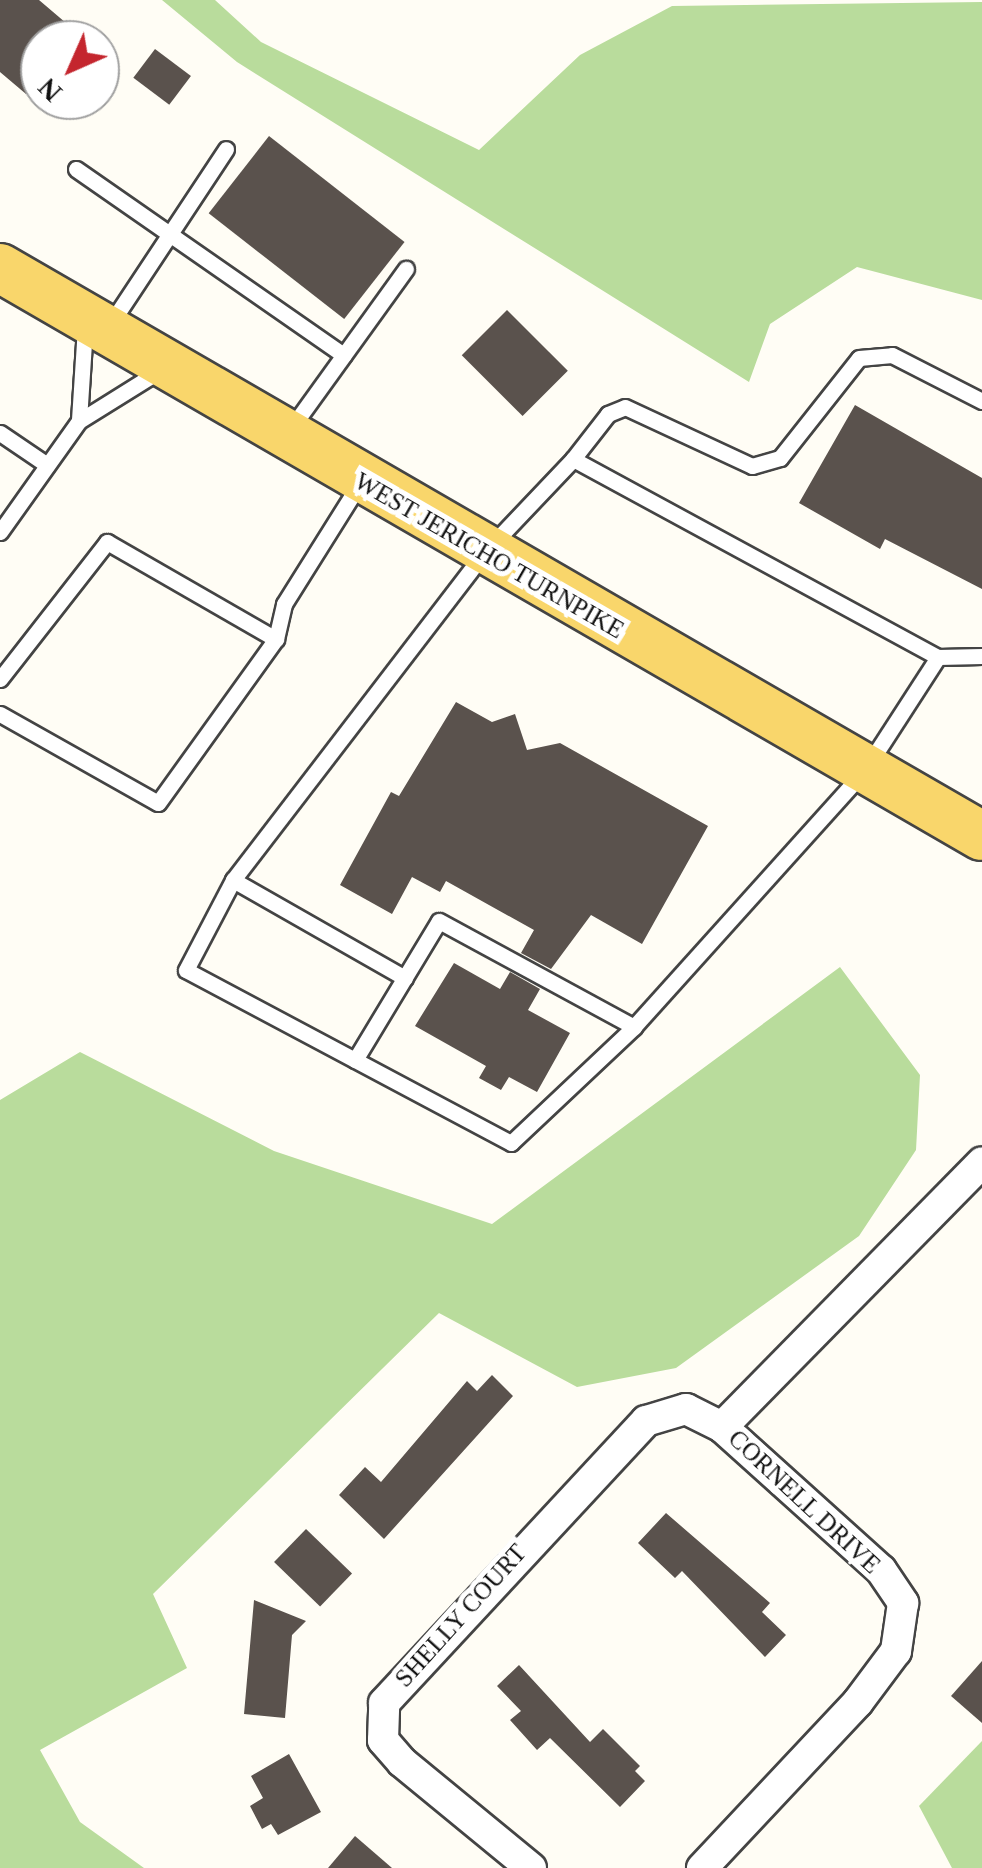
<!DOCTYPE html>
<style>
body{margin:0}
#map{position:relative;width:982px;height:1868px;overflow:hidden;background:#fffdf5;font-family:Georgia,serif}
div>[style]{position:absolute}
.forest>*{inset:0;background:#b9dc9c}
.building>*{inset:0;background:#5a524d;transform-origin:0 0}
.roads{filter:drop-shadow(2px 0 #444) drop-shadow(-2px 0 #444) drop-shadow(0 2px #444) drop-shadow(0 -2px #444)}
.service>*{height:15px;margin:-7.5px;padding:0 7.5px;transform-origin:7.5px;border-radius:7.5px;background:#fff}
.minor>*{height:30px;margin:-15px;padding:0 15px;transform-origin:15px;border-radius:15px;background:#fff}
.primary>*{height:48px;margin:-24px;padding:0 24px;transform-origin:24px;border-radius:24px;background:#f9d66b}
span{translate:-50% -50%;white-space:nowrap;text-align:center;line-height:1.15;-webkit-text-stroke:10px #fff;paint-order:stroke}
.street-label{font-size:25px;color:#111}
.north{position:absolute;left:20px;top:20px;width:100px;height:100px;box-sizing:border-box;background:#fff;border:2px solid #a0a0a0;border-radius:50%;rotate:225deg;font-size:28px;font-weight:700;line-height:40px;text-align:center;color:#111}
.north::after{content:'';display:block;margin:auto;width:35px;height:45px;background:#c4262e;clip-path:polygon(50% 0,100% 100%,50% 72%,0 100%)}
</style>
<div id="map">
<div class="forest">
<i style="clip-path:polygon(162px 0,215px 0,261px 42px,479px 150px,580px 55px,672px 6px,982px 2px,982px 300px,857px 267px,770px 324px,749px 382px,237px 62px)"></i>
<i style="clip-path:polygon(840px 967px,920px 1075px,916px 1150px,859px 1236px,676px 1368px,577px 1387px,439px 1313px,153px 1594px,187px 1668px,40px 1750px,80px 1822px,144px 1868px,0 1868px,0 1100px,80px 1052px,274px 1151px,492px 1224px)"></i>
<i style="clip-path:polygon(982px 1741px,982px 1868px,952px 1868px,919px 1806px)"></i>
</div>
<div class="building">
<i style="clip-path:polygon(0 0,39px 0,86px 40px,40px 40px,40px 78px,26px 94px,0 72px)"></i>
<i style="left:155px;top:49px;width:45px;height:36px;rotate:37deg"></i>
<i style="left:269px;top:136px;width:172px;height:98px;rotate:38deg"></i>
<i style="left:507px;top:310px;width:86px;height:64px;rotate:45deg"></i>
<i style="clip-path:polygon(855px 405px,982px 478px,982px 589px,885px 539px,880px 549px,799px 503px)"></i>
<i style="clip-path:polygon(456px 702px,492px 722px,515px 714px,527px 750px,560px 743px,708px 826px,642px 944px,591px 915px,551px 969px,521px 953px,534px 930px,446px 881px,440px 892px,412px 877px,392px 914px,340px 885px,391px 792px,399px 796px)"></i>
<i style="clip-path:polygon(454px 963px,500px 989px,510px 972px,540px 989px,528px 1010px,570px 1033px,537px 1092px,509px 1077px,501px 1090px,479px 1078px,486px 1066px,415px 1026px)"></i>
<i style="clip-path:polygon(492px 1375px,513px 1396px,384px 1539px,339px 1495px,365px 1467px,381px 1482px,467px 1381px,477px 1391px)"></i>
<i style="clip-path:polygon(666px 1513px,770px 1603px,762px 1612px,786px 1635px,765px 1657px,682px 1571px,675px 1578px,638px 1543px)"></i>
<i style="left:306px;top:1529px;width:64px;height:46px;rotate:44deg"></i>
<i style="clip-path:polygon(254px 1600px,306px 1621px,292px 1635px,285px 1718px,244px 1714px)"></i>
<i style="clip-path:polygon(982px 1661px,982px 1723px,951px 1696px)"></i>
<i style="clip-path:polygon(519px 1665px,590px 1742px,603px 1729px,640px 1766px,635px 1771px,645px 1781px,620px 1807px,550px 1738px,537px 1750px,510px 1720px,521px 1711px,497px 1686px)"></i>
<i style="clip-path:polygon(289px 1754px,321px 1812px,278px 1835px,271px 1824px,262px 1829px,250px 1806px,263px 1798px,251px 1776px)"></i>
<i style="clip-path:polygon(355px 1836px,392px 1868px,328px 1868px)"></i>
</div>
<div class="roads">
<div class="service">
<i style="left:76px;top:169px;width:326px;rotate:34.8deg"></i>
<i style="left:109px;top:326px;width:212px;rotate:-56.5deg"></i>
<i style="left:85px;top:327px;width:94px;rotate:93.7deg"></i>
<i style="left:79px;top:421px;width:97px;rotate:-31.9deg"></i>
<i style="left:289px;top:431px;width:200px;rotate:-54.2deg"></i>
<i style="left:0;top:433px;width:57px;rotate:34.2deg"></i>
<i style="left:573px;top:459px;width:57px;rotate:-52.1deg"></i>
<i style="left:608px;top:414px;width:18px;rotate:-22deg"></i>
<i style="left:625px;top:407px;width:140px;rotate:24.9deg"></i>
<i style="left:752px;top:466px;width:29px;rotate:-16deg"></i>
<i style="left:780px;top:458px;width:127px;rotate:-51.7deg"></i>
<i style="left:859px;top:358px;width:33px;rotate:-5deg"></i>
<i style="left:892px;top:355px;width:101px;rotate:27.1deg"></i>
<i style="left:0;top:532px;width:136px;rotate:-54.6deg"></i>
<i style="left:938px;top:657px;width:135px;rotate:122.9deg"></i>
<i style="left:865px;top:770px;width:346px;rotate:132deg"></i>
<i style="left:634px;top:1027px;width:169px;rotate:136.7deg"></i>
<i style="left:511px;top:1143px;width:368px;rotate:-152deg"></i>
<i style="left:186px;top:970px;width:102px;rotate:-62.4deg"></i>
<i style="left:233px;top:880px;width:411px;rotate:-52.5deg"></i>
<i style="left:483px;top:554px;width:131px;rotate:-46.5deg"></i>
<i style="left:573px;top:459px;width:415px;rotate:28.5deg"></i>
<i style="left:938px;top:657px;width:44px;rotate:-1.3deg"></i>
<i style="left:0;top:679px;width:174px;rotate:-52deg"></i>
<i style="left:107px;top:542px;width:195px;rotate:29.9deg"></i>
<i style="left:0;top:714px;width:181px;rotate:29.4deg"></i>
<i style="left:158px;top:803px;width:202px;rotate:-54.3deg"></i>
<i style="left:276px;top:639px;width:36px;rotate:-77deg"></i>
<i style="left:284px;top:604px;width:143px;rotate:-57.9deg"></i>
<i style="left:233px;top:880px;width:198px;rotate:29.7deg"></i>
<i style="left:355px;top:1060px;width:162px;rotate:-58.9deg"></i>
<i style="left:439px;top:921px;width:222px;rotate:28.5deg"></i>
</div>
<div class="minor">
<i style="left:722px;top:1427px;width:371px;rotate:-45.5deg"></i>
<i style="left:531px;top:1868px;width:167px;rotate:-140.6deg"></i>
<i style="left:402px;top:1762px;width:29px;rotate:-131deg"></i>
<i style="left:383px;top:1740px;width:37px;rotate:-88deg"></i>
<i style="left:384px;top:1703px;width:385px;rotate:-47.1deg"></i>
<i style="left:646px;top:1421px;width:42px;rotate:-16.7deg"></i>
<i style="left:686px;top:1409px;width:40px;rotate:26.6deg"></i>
<i style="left:722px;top:1427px;width:214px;rotate:42deg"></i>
<i style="left:881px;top:1570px;width:40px;rotate:56deg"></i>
<i style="left:903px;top:1603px;width:49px;rotate:98.3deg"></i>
<i style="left:896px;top:1651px;width:64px;rotate:126.7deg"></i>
<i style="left:858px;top:1702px;width:228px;rotate:133.2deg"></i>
</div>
<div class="primary">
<i style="left:0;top:268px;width:1134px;rotate:30.05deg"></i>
</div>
</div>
<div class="street-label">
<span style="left:489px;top:556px;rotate:30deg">WEST JERICHO TURNPIKE</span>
<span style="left:804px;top:1502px;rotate:43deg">CORNELL DRIVE</span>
<span style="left:461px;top:1616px;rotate:-48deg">SHELLY COURT</span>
</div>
<div class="north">N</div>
</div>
